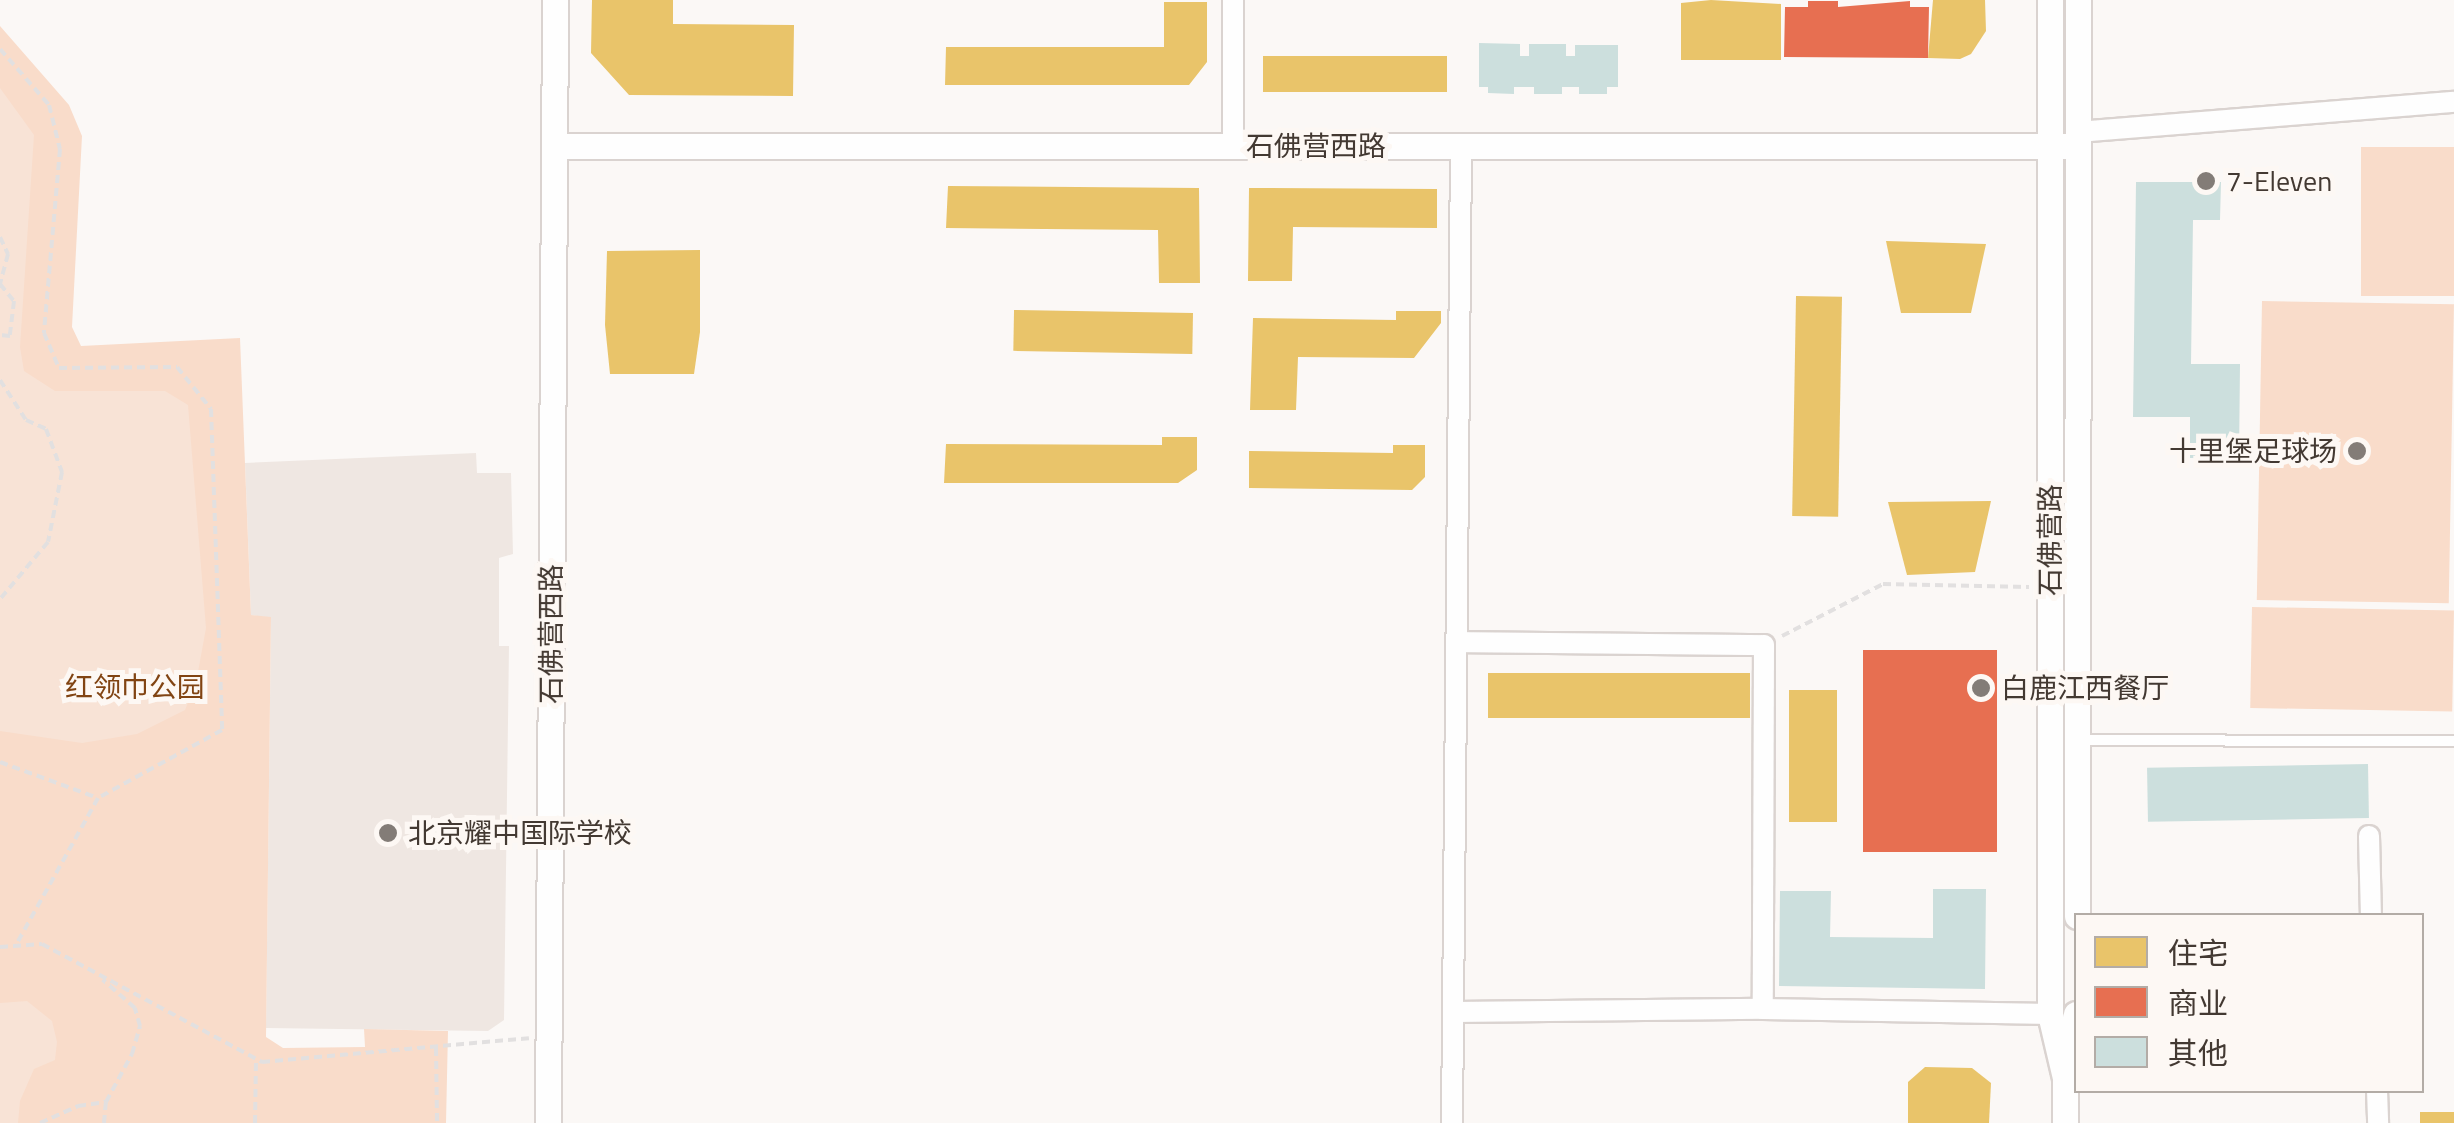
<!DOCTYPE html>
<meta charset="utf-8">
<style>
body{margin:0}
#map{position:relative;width:2454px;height:1123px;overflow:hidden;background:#fbf8f6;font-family:"Titillium Web","Noto Sans SC",sans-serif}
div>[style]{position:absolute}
.built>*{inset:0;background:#efe7e2}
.green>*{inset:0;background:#f9dcca;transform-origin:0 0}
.water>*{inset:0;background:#f8e3d6}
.homes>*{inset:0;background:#e9c46a;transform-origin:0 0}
.shops>*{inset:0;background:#e76f51;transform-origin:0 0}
.building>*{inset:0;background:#ccdfdd;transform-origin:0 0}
.path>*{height:4px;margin-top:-2px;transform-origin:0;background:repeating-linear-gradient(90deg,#e2e0e0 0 8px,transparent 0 13px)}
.roads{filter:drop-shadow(2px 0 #dad3d0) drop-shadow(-2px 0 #dad3d0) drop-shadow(0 2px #dad3d0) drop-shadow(0 -2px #dad3d0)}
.service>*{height:10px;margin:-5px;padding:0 5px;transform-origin:5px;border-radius:5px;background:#fefefe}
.minor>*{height:20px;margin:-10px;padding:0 10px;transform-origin:10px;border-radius:10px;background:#fefefe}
.tertiary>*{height:25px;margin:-12.5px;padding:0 12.5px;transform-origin:12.5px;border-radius:12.5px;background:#fefefe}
.dots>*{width:28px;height:28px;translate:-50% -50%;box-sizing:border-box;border:5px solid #fdf8f4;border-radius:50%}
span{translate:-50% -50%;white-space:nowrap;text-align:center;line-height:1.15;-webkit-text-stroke:10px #fdf8f4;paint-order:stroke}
.street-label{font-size:28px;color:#433932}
.poi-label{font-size:28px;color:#433932}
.left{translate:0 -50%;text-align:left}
.right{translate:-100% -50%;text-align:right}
.park-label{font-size:28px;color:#814413}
.legend{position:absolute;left:2074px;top:913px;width:350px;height:180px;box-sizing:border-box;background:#fdf8f4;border:2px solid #b3aca6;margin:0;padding:12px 18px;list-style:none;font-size:30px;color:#433932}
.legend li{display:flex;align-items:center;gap:20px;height:50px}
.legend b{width:50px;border:2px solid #b3aca6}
</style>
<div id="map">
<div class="built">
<i style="clip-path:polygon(476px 453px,477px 473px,511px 473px,513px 554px,499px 558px,499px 646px,509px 646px,504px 1020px,488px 1031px,266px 1028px,271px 618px,251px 615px,245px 463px)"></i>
</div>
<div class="green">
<i style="clip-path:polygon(0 26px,69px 105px,82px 136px,72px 327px,81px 346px,240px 338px,251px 615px,271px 617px,266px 1037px,283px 1048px,365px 1047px,364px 1029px,448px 1031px,446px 1123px,0 1123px)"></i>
<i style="left:2361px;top:147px;width:93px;height:149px"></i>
<i style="left:2262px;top:301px;width:192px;height:299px;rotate:1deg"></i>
<i style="left:2252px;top:607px;width:202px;height:101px;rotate:1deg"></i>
</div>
<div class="water">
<i style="clip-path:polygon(0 88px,34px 135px,20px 347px,24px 371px,55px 391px,165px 391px,188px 405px,206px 628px,196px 683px,185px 710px,137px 734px,82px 743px,0 731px)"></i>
<i style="clip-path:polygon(27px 1001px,52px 1021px,57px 1042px,55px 1060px,34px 1069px,20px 1101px,18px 1123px,0 1123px,0 1003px)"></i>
</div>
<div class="homes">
<i style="clip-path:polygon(592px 0,673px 0,673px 24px,794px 25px,793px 96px,629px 95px,591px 53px)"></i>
<i style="clip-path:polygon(1711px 0,1781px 4px,1781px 60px,1681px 60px,1681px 3px)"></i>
<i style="clip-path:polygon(1933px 0,1985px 0,1986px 31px,1971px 54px,1960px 59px,1928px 58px)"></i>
<i style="clip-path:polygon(1164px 2px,1207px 2px,1207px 62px,1189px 85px,945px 85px,946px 47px,1164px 47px)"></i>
<i style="left:1263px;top:56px;width:184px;height:36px"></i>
<i style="clip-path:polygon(948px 186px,1199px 188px,1200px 283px,1159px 283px,1158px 230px,946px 228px)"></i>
<i style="clip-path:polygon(1249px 188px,1437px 189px,1437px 228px,1293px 227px,1292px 281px,1248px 281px)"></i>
<i style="clip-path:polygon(1886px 241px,1986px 244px,1971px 313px,1901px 313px)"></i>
<i style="clip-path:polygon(700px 250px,700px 332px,694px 374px,610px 374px,605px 325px,607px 251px)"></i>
<i style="left:1796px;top:296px;width:46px;height:220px;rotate:1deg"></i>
<i style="clip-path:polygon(1396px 311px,1441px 311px,1441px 323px,1414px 358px,1298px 357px,1296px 410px,1250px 410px,1253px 318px,1396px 320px)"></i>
<i style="left:1193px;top:313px;width:41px;height:179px;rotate:91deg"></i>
<i style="clip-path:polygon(1162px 437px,1197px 437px,1197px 470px,1178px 483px,944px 483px,946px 444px,1162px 445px)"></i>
<i style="clip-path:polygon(1393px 445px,1425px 445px,1425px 477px,1412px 490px,1249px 488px,1249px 451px,1393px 453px)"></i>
<i style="clip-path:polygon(1991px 501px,1975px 572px,1907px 575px,1888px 502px)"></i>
<i style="left:1488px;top:673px;width:262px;height:45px"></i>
<i style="left:1789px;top:690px;width:48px;height:132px"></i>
<i style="clip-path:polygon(1925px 1067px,1972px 1068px,1991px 1083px,1989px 1123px,1908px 1123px,1908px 1082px)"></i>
<i style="left:2420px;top:1112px;width:34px;height:11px"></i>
</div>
<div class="shops">
<i style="clip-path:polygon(1808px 1px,1838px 1px,1838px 7px,1910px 1px,1910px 7px,1929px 7px,1928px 58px,1784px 57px,1785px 7px,1808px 7px)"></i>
<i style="left:1997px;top:650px;width:202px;height:134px;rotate:90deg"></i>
</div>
<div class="building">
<i style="clip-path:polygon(1479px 43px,1520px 44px,1520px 56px,1529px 56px,1529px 44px,1566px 44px,1566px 56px,1575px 56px,1575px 45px,1618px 45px,1618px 87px,1607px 87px,1607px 94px,1579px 94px,1579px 87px,1562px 87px,1562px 94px,1534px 94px,1534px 87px,1514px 87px,1514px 94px,1488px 93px,1488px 87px,1479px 87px)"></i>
<i style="clip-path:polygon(2136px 182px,2221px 182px,2220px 220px,2193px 220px,2191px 364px,2240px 364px,2239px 459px,2190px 458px,2190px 417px,2133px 417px)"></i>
<i style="left:2368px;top:764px;width:54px;height:221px;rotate:89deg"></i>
<i style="clip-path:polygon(1933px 889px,1986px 889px,1985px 989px,1779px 986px,1780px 891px,1831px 891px,1830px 937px,1933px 938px)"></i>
</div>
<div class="path">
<i style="left:0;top:49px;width:74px;rotate:48.8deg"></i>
<i style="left:49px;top:105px;width:45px;rotate:76deg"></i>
<i style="left:60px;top:149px;width:185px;rotate:95deg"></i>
<i style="left:44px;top:333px;width:38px;rotate:67deg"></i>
<i style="left:59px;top:368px;width:118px;rotate:-0.5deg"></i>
<i style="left:177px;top:367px;width:54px;rotate:51deg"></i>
<i style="left:211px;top:409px;width:321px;rotate:88deg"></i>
<i style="left:222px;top:730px;width:141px;rotate:151.3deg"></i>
<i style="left:98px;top:798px;width:168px;rotate:119.2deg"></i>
<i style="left:0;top:237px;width:19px;rotate:65deg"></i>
<i style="left:8px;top:254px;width:31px;rotate:105deg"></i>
<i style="left:0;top:284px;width:22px;rotate:51deg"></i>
<i style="left:14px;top:301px;width:35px;rotate:97deg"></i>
<i style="left:10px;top:336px;width:10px;rotate:-174deg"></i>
<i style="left:0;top:380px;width:48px;rotate:57deg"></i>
<i style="left:26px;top:420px;width:22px;rotate:24deg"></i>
<i style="left:46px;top:429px;width:46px;rotate:69.6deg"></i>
<i style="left:62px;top:472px;width:71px;rotate:101.3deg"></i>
<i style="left:48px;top:542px;width:75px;rotate:130.1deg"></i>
<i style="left:1782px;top:636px;width:114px;rotate:-27.2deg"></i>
<i style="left:1883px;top:584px;width:146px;rotate:1.2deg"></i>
<i style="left:0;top:762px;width:104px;rotate:20.2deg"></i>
<i style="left:0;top:947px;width:42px;rotate:-4.1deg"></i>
<i style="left:42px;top:944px;width:250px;rotate:28.2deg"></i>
<i style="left:262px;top:1062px;width:268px;rotate:-5.1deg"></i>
<i style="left:436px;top:1048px;width:75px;rotate:89.2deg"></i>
<i style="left:40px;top:1123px;width:42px;rotate:-24.1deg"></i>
<i style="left:78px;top:1106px;width:28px;rotate:-8deg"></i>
<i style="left:106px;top:1102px;width:55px;rotate:-61.6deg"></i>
<i style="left:132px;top:1054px;width:29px;rotate:-74deg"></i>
<i style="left:140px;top:1026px;width:19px;rotate:-106deg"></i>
<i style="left:135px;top:1008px;width:43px;rotate:-138.8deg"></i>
<i style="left:104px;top:1123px;width:21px;rotate:-85deg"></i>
<i style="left:255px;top:1123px;width:65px;rotate:-89.1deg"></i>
</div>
<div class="roads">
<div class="service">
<i style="left:2078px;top:740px;width:376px;rotate:0.2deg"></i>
</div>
<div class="minor">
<i style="left:1233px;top:0;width:146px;rotate:90deg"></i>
<i style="left:2078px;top:132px;width:377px;rotate:-4.6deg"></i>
<i style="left:1458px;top:642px;width:306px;rotate:0.6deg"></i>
<i style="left:1764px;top:645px;width:364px;rotate:90.2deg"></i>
<i style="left:2369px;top:836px;width:80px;rotate:88.6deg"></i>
<i style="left:1454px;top:1012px;width:309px;rotate:-0.6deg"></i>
<i style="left:1763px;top:1009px;width:287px;rotate:1deg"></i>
<i style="left:2377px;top:1090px;width:33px;rotate:88deg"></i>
<i style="left:1452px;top:1123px;width:977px;rotate:-89.47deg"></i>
</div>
<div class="tertiary">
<i style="left:2050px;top:0;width:1014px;rotate:90deg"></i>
<i style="left:2050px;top:1014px;width:66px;rotate:76.8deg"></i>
<i style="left:554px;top:146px;width:1524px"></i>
<i style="left:2077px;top:916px;width:916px;rotate:-89.94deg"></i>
<i style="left:548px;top:1123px;width:1123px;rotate:-89.64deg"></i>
<i style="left:2065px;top:1123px;width:45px;rotate:-90deg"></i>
<i style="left:2065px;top:1078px;width:65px;rotate:-80.2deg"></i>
</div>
</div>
<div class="dots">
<i style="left:2206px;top:181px;background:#837c77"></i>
<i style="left:2357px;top:451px;background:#837c77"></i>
<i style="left:1981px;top:688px;background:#837c77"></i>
<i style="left:388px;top:833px;background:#837c77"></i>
</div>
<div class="street-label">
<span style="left:1316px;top:146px">石佛营西路</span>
<span style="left:2050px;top:540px;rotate:-90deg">石佛营路</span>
<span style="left:551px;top:634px;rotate:-90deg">石佛营西路</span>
</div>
<div class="poi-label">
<span class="left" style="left:2226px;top:181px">7-Eleven</span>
<span class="right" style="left:2337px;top:451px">十里堡足球场</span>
<span class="left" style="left:2001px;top:688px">白鹿江西餐厅</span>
<span class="left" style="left:408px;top:833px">北京耀中国际学校</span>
</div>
<div class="park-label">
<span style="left:135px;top:687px">红领巾公园</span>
</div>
<ul class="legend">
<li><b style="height:28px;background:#e9c46a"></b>住宅</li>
<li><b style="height:28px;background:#e76f51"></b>商业</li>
<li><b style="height:28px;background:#ccdfdd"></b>其他</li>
</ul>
</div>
